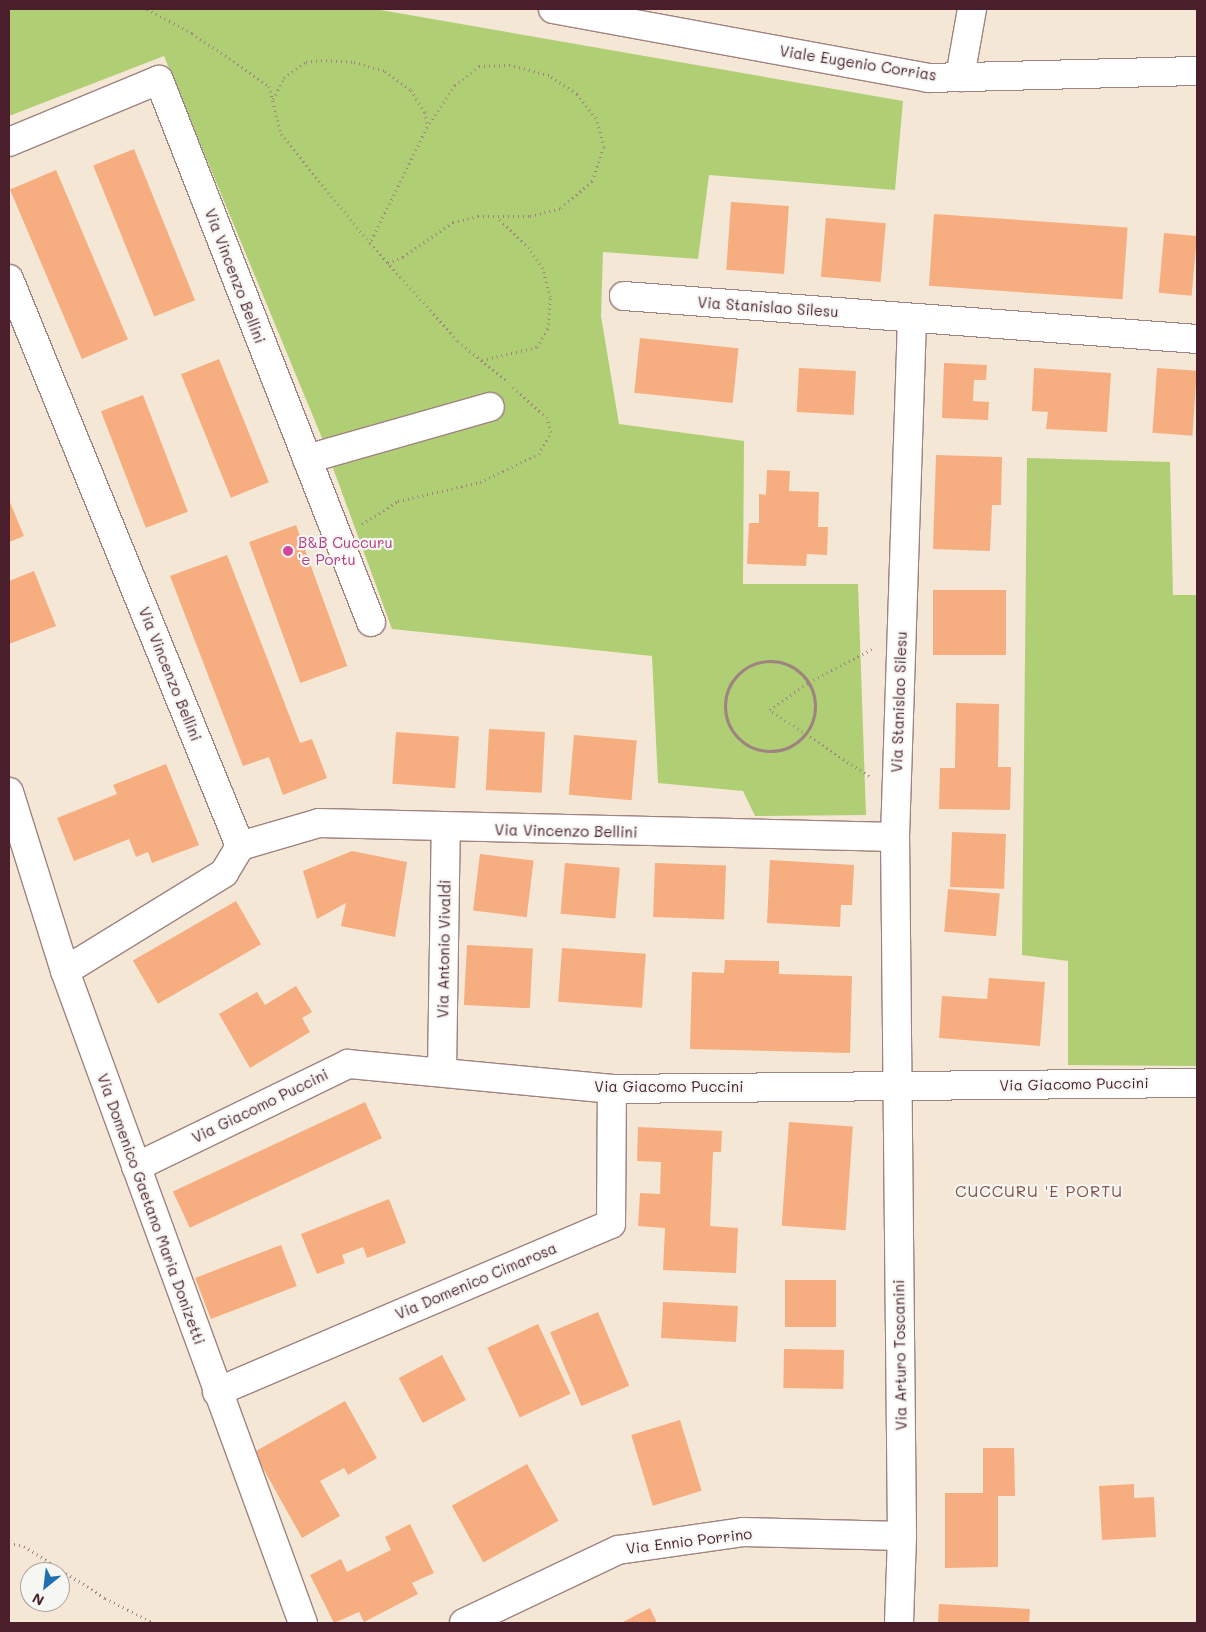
<!DOCTYPE html>
<style>
body{margin:0}
#map{position:relative;width:1206px;height:1632px;overflow:hidden;background:#f4e7d5;font-family:Mali,sans-serif}
div>[style]{position:absolute}
.green>*{inset:0;background:#b0ce74}
.building>*{inset:0;background:#f6ae80;transform-origin:0 0}
.path>*{height:3px;margin-top:-1.5px;transform-origin:0;background:repeating-linear-gradient(90deg,#9f8380 0 1px,transparent 0 5px)}
.path>.ring{margin:-1.5px;padding:0;box-sizing:content-box;background:none;border:3px solid #9f8380;border-radius:50%}
.roads{filter:drop-shadow(1px 0 #9f8380) drop-shadow(-1px 0 #9f8380) drop-shadow(0 1px #9f8380) drop-shadow(0 -1px #9f8380)}
.minor>*{height:28px;margin:-14px;padding:0 14px;transform-origin:14px;border-radius:14px;background:#fff}
.dots>*{width:14px;height:14px;translate:-50% -50%;box-sizing:border-box;border:2px solid #f6f6f2;border-radius:50%}
span{translate:-50% -50%;white-space:nowrap;text-align:center;line-height:1.15;-webkit-text-stroke:4.5px #f6f6f2;paint-order:stroke}
.street-label{font-size:15px;color:#4a1f2b}
.hotel-label{font-size:15px;color:#b23c85}
.left{translate:0 -50%;text-align:left}
.neighbourhood-label{font-size:16px;color:#865149;letter-spacing:1px}
.frame{position:absolute;inset:0;border:10px solid #4a1f2b;pointer-events:none}
.north{position:absolute;left:20px;top:1562px;width:50px;height:50px;box-sizing:border-box;background:#f6f6f2;border:1px solid #b1a0a2;border-radius:50%;rotate:209deg;font-size:14px;font-weight:700;line-height:20px;text-align:center;color:#4a1f2b}
.north::after{content:'';display:block;margin:auto;width:18px;height:22px;background:#1f6fb2;clip-path:polygon(50% 0,100% 100%,50% 72%,0 100%)}
</style>
<div id="map">
<div class="green">
<i style="clip-path:polygon(9px 9px,375px 9px,903px 101px,895px 190px,709px 175px,698px 259px,603px 252px,601px 316px,619px 424px,744px 441px,743px 584px,858px 584px,866px 815px,755px 816px,743px 791px,658px 783px,652px 656px,392px 629px,322px 438px,164px 56px,9px 116px)"></i>
<i style="clip-path:polygon(1027px 458px,1170px 462px,1173px 595px,1197px 595px,1197px 1066px,1068px 1065px,1068px 961px,1022px 955px)"></i>
</div>
<div class="building">
<i style="left:134px;top:149px;width:163px;height:44px;rotate:68deg"></i>
<i style="left:56px;top:170px;width:184px;height:50px;rotate:67deg"></i>
<i style="left:731px;top:202px;width:58px;height:68px;rotate:4deg"></i>
<i style="left:934px;top:214px;width:194px;height:72px;rotate:4deg"></i>
<i style="left:826px;top:218px;width:60px;height:59px;rotate:5deg"></i>
<i style="left:1164px;top:233px;width:33px;height:60px;rotate:5deg"></i>
<i style="left:640px;top:338px;width:99px;height:55px;rotate:6deg"></i>
<i style="left:219px;top:359px;width:133px;height:41px;rotate:68deg"></i>
<i style="clip-path:polygon(944px 363px,987px 365px,986px 380px,974px 380px,973px 401px,989px 402px,988px 420px,942px 418px)"></i>
<i style="left:799px;top:368px;width:57px;height:44px;rotate:3deg"></i>
<i style="clip-path:polygon(1034px 368px,1111px 373px,1107px 432px,1046px 429px,1048px 412px,1032px 411px)"></i>
<i style="left:1157px;top:368px;width:40px;height:65px;rotate:4deg"></i>
<i style="left:143px;top:395px;width:125px;height:45px;rotate:69deg"></i>
<i style="clip-path:polygon(936px 455px,1002px 457px,1001px 505px,992px 505px,990px 551px,933px 549px)"></i>
<i style="clip-path:polygon(767px 470px,790px 471px,789px 491px,819px 492px,818px 527px,828px 527px,827px 555px,807px 554px,806px 566px,747px 564px,749px 523px,759px 523px,759px 494px,766px 495px)"></i>
<i style="clip-path:polygon(9px 500px,24px 536px,9px 542px)"></i>
<i style="left:296px;top:525px;width:150px;height:50px;rotate:70deg"></i>
<i style="clip-path:polygon(227px 555px,300px 743px,312px 739px,327px 778px,283px 795px,269px 757px,243px 766px,170px 576px)"></i>
<i style="clip-path:polygon(34px 571px,56px 626px,9px 644px,9px 581px)"></i>
<i style="left:933px;top:590px;width:73px;height:65px"></i>
<i style="clip-path:polygon(956px 703px,999px 704px,998px 767px,1011px 767px,1010px 810px,939px 809px,940px 768px,955px 768px)"></i>
<i style="left:489px;top:729px;width:56px;height:61px;rotate:3deg"></i>
<i style="left:396px;top:732px;width:63px;height:52px;rotate:4deg"></i>
<i style="left:574px;top:735px;width:63px;height:60px;rotate:5deg"></i>
<i style="clip-path:polygon(166px 764px,199px 845px,152px 863px,148px 852px,136px 857px,129px 839px,74px 861px,57px 818px,117px 794px,113px 785px)"></i>
<i style="left:952px;top:832px;width:54px;height:55px;rotate:2deg"></i>
<i style="clip-path:polygon(352px 851px,407px 862px,395px 937px,341px 926px,346px 903px,317px 919px,303px 871px)"></i>
<i style="left:480px;top:854px;width:54px;height:57px;rotate:7deg"></i>
<i style="clip-path:polygon(770px 860px,854px 865px,852px 905px,841px 905px,840px 927px,767px 923px)"></i>
<i style="left:565px;top:863px;width:55px;height:51px;rotate:5deg"></i>
<i style="left:655px;top:863px;width:71px;height:54px;rotate:2deg"></i>
<i style="left:948px;top:889px;width:52px;height:43px;rotate:5deg"></i>
<i style="left:236px;top:901px;width:50px;height:119px;rotate:60deg"></i>
<i style="left:467px;top:945px;width:66px;height:60px;rotate:3deg"></i>
<i style="left:562px;top:948px;width:84px;height:54px;rotate:4deg"></i>
<i style="clip-path:polygon(725px 960px,779px 961px,779px 974px,852px 976px,850px 1053px,690px 1049px,692px 972px,724px 973px)"></i>
<i style="clip-path:polygon(989px 978px,1045px 982px,1040px 1046px,939px 1038px,942px 996px,987px 999px)"></i>
<i style="clip-path:polygon(296px 986px,312px 1012px,302px 1018px,310px 1032px,250px 1068px,219px 1014px,257px 992px,265px 1005px)"></i>
<i style="left:365px;top:1102px;width:40px;height:212px;rotate:65deg"></i>
<i style="left:789px;top:1122px;width:64px;height:104px;rotate:4deg"></i>
<i style="clip-path:polygon(638px 1127px,722px 1131px,721px 1152px,713px 1152px,710px 1226px,738px 1228px,736px 1273px,663px 1270px,665px 1228px,638px 1226px,640px 1193px,660px 1194px,661px 1162px,637px 1161px)"></i>
<i style="clip-path:polygon(389px 1199px,406px 1243px,367px 1258px,363px 1247px,342px 1255px,345px 1263px,317px 1274px,301px 1234px)"></i>
<i style="left:281px;top:1245px;width:44px;height:92px;rotate:69deg"></i>
<i style="left:785px;top:1280px;width:51px;height:47px"></i>
<i style="left:663px;top:1302px;width:75px;height:36px;rotate:3deg"></i>
<i style="left:598px;top:1312px;width:80px;height:52px;rotate:67deg"></i>
<i style="left:538px;top:1324px;width:77px;height:56px;rotate:65deg"></i>
<i style="left:784px;top:1349px;width:60px;height:39px;rotate:1deg"></i>
<i style="left:442px;top:1355px;width:51px;height:49px;rotate:62deg"></i>
<i style="clip-path:polygon(345px 1401px,377px 1458px,348px 1475px,344px 1468px,320px 1481px,340px 1516px,302px 1538px,254px 1452px)"></i>
<i style="left:680px;top:1420px;width:74px;height:51px;rotate:73deg"></i>
<i style="clip-path:polygon(983px 1448px,1014px 1448px,1015px 1496px,998px 1496px,998px 1567px,945px 1568px,945px 1493px,983px 1493px)"></i>
<i style="left:527px;top:1464px;width:65px;height:86px;rotate:61deg"></i>
<i style="clip-path:polygon(1134px 1484px,1134px 1498px,1154px 1497px,1156px 1537px,1102px 1540px,1099px 1486px)"></i>
<i style="clip-path:polygon(410px 1524px,434px 1573px,412px 1583px,418px 1594px,364px 1622px,359px 1612px,334px 1623px,310px 1575px,341px 1559px,347px 1572px,391px 1550px,385px 1537px)"></i>
<i style="clip-path:polygon(939px 1604px,1030px 1609px,1029px 1623px,938px 1623px)"></i>
<i style="clip-path:polygon(650px 1608px,657px 1623px,621px 1623px)"></i>
</div>
<div class="path">
<i style="left:147px;top:9px;width:51px;rotate:28.1deg"></i>
<i style="left:192px;top:33px;width:93px;rotate:34.5deg"></i>
<i style="left:269px;top:86px;width:49px;rotate:76deg"></i>
<i style="left:281px;top:134px;width:141px;rotate:50.8deg"></i>
<i style="left:370px;top:243px;width:132px;rotate:48.1deg"></i>
<i style="left:458px;top:341px;width:65px;rotate:39.4deg"></i>
<i style="left:273px;top:99px;width:24px;rotate:-62deg"></i>
<i style="left:284px;top:78px;width:27px;rotate:-36deg"></i>
<i style="left:306px;top:62px;width:15px;rotate:-8deg"></i>
<i style="left:321px;top:60px;width:33px;rotate:3deg"></i>
<i style="left:354px;top:62px;width:32px;rotate:16deg"></i>
<i style="left:385px;top:71px;width:32px;rotate:36deg"></i>
<i style="left:411px;top:90px;width:26px;rotate:58deg"></i>
<i style="left:425px;top:112px;width:15px;rotate:82deg"></i>
<i style="left:427px;top:127px;width:129px;rotate:116.2deg"></i>
<i style="left:388px;top:263px;width:16px;rotate:-22deg"></i>
<i style="left:403px;top:257px;width:61px;rotate:-35deg"></i>
<i style="left:453px;top:222px;width:26px;rotate:-13deg"></i>
<i style="left:478px;top:216px;width:52px"></i>
<i style="left:530px;top:216px;width:32px;rotate:-14deg"></i>
<i style="left:561px;top:208px;width:41px;rotate:-41.1deg"></i>
<i style="left:592px;top:181px;width:36px;rotate:-71deg"></i>
<i style="left:604px;top:147px;width:30px;rotate:-105deg"></i>
<i style="left:596px;top:118px;width:31px;rotate:-128deg"></i>
<i style="left:577px;top:94px;width:34px;rotate:-146deg"></i>
<i style="left:549px;top:75px;width:40px;rotate:-165.6deg"></i>
<i style="left:510px;top:65px;width:31px;rotate:178deg"></i>
<i style="left:479px;top:66px;width:31px;rotate:142deg"></i>
<i style="left:455px;top:85px;width:50px;rotate:123.7deg"></i>
<i style="left:482px;top:360px;width:57px;rotate:-13.3deg"></i>
<i style="left:537px;top:347px;width:21px;rotate:-59deg"></i>
<i style="left:548px;top:329px;width:32px;rotate:-86deg"></i>
<i style="left:550px;top:297px;width:30px;rotate:-104deg"></i>
<i style="left:543px;top:268px;width:24px;rotate:-125deg"></i>
<i style="left:529px;top:248px;width:45px;rotate:-135.9deg"></i>
<i style="left:362px;top:524px;width:43px;rotate:-32.6deg"></i>
<i style="left:398px;top:501px;width:84px;rotate:-13deg"></i>
<i style="left:480px;top:482px;width:65px;rotate:-25.4deg"></i>
<i style="left:539px;top:454px;width:25px;rotate:-61deg"></i>
<i style="left:551px;top:432px;width:15px;rotate:-106deg"></i>
<i style="left:547px;top:418px;width:47px;rotate:-137.6deg"></i>
<i class="ring" style="left:725px;top:661px;width:87px;height:87px"></i>
<i style="left:869px;top:776px;width:119px;rotate:-146.3deg"></i>
<i style="left:770px;top:710px;width:48px;rotate:-35.7deg"></i>
<i style="left:809px;top:682px;width:71px;rotate:-27.6deg"></i>
<i style="left:9px;top:1543px;width:15px;rotate:11deg"></i>
<i style="left:24px;top:1546px;width:96px;rotate:32.7deg"></i>
<i style="left:105px;top:1598px;width:55px;rotate:27deg"></i>
</div>
<div class="roads">
<div class="minor">
<i style="left:553px;top:9px;width:381px;rotate:10.4deg"></i>
<i style="left:928px;top:78px;width:269px;rotate:-1.5deg"></i>
<i style="left:960px;top:77px;width:69px;rotate:-80deg"></i>
<i style="left:9px;top:142px;width:162px;rotate:-22.5deg"></i>
<i style="left:159px;top:80px;width:582px;rotate:68.64deg"></i>
<i style="left:9px;top:279px;width:612px;rotate:67.83deg"></i>
<i style="left:624px;top:296px;width:575px;rotate:4.29deg"></i>
<i style="left:307px;top:459px;width:190px;rotate:-15.9deg"></i>
<i style="left:9px;top:792px;width:188px;rotate:72.6deg"></i>
<i style="left:65px;top:971px;width:694px;rotate:69.95deg"></i>
<i style="left:65px;top:971px;width:187px;rotate:-31.6deg"></i>
<i style="left:224px;top:873px;width:31px;rotate:-59deg"></i>
<i style="left:240px;top:846px;width:82px;rotate:-16.2deg"></i>
<i style="left:319px;top:823px;width:576px;rotate:1.39deg"></i>
<i style="left:442px;top:1071px;width:243px;rotate:-89.1deg"></i>
<i style="left:136px;top:1167px;width:236px;rotate:-25.9deg"></i>
<i style="left:348px;top:1064px;width:265px;rotate:5.4deg"></i>
<i style="left:612px;top:1089px;width:585px;rotate:-0.59deg"></i>
<i style="left:217px;top:1392px;width:428px;rotate:-23.1deg"></i>
<i style="left:611px;top:1224px;width:135px;rotate:-89.6deg"></i>
<i style="left:464px;top:1623px;width:170px;rotate:-25.4deg"></i>
<i style="left:618px;top:1550px;width:126px;rotate:-8.2deg"></i>
<i style="left:743px;top:1532px;width:159px;rotate:1.4deg"></i>
<i style="left:899px;top:1623px;width:87px;rotate:-88deg"></i>
<i style="left:902px;top:1536px;width:699px;rotate:-90.57deg"></i>
<i style="left:895px;top:837px;width:519px;rotate:-88.12deg"></i>
</div>
</div>
<div class="dots">
<i style="left:288px;top:551px;background:#d1479c"></i>
</div>
<div class="street-label">
<span style="left:858px;top:63px;rotate:9deg">Viale Eugenio Corrias</span>
<span style="left:235px;top:276px;rotate:69deg">Via Vincenzo Bellini</span>
<span style="left:768px;top:307px;rotate:4deg">Via Stanislao Silesu</span>
<span style="left:170px;top:674px;rotate:68deg">Via Vincenzo Bellini</span>
<span style="left:899px;top:702px;rotate:-88deg">Via Stanislao Silesu</span>
<span style="left:566px;top:831px;rotate:1deg">Via Vincenzo Bellini</span>
<span style="left:444px;top:949px;rotate:-89deg">Via Antonio Vivaldi</span>
<span style="left:1074px;top:1084px;rotate:-1deg">Via Giacomo Puccini</span>
<span style="left:669px;top:1087px">Via Giacomo Puccini</span>
<span style="left:260px;top:1106px;rotate:-26deg">Via Giacomo Puccini</span>
<span style="left:151px;top:1209px;rotate:70deg">Via Domenico Gaetano Maria Donizetti</span>
<span style="left:476px;top:1281px;rotate:-23deg">Via Domenico Cimarosa</span>
<span style="left:900px;top:1355px;rotate:-91deg">Via Arturo Toscanini</span>
<span style="left:689px;top:1541px;rotate:-7deg">Via Ennio Porrino</span>
</div>
<div class="hotel-label">
<span class="left" style="left:298px;top:551px">B&amp;B Cuccuru<br>'e Portu</span>
</div>
<div class="neighbourhood-label">
<span style="left:1039px;top:1191px">CUCCURU 'E PORTU</span>
</div>
<div class="frame"></div>
<div class="north">N</div>
</div>
